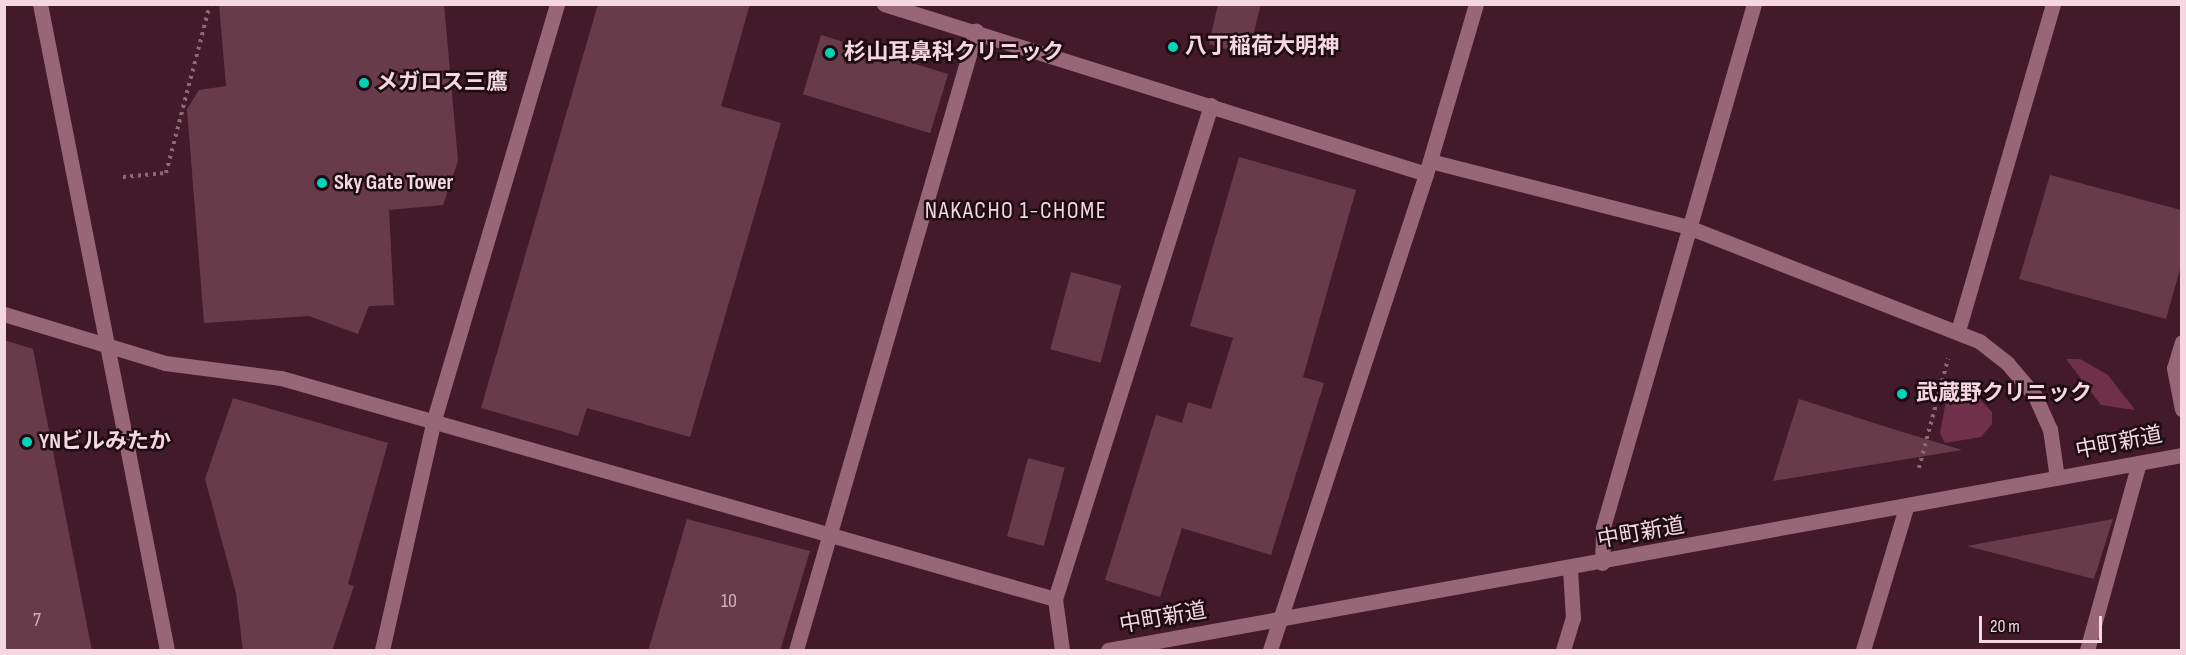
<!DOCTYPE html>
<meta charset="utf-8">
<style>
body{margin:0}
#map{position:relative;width:2186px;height:655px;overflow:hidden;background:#431a2a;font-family:"Sofia Sans Condensed","Noto Sans JP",sans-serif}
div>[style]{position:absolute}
.green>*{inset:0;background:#713049}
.building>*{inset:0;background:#683b4b;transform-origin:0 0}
.path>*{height:4px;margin-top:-2px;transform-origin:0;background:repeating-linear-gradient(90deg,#8d6976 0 3px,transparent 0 7.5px)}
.street>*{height:15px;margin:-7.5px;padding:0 7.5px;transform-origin:7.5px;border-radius:7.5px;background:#986777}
.secondary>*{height:15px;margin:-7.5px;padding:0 7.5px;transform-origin:7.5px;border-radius:7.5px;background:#986777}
.dots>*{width:16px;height:16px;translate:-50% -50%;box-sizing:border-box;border:3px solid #1e0c12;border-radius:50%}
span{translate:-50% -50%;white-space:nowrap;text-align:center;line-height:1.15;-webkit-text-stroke:5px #1e0c12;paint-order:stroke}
.number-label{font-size:20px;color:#d1b0bb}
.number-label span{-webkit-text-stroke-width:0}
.poi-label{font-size:22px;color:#f4d7e0;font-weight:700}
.left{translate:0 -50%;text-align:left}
.street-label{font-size:22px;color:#f4d7e0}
.neighbourhood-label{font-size:24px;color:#f4d7e0;letter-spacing:1.5px}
.frame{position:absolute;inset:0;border:6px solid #f4d7e0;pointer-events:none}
.scale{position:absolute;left:1979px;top:616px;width:123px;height:27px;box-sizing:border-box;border:3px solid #f4d7e0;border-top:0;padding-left:8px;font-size:18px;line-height:21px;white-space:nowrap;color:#f4d7e0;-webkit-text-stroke:4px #1e0c12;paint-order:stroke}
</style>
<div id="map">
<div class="green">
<i style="clip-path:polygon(2066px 359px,2080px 359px,2108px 375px,2135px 410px,2101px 405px)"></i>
<i style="clip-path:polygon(1968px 387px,1992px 412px,1992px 424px,1981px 437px,1945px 443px,1940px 433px,1947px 395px,1951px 389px)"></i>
</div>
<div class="building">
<i style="clip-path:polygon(219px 4px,444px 4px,458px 161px,443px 205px,389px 210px,394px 305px,369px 306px,358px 334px,309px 316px,204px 323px,187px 109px,199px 90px,226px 86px)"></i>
<i style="clip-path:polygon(598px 4px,750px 4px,721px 106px,781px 123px,690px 437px,587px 408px,578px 436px,481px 408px)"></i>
<i style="clip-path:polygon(1218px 4px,1261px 4px,1248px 56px,1209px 44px)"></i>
<i style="left:821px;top:35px;width:133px;height:62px;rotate:17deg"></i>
<i style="clip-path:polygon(1239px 157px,1356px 190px,1303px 377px,1324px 383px,1271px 555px,1182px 528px,1160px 597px,1105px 580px,1156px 415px,1182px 423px,1188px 402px,1211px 409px,1233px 338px,1190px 326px)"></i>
<i style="clip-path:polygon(2050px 175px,2181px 210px,2181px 266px,2166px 319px,2019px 279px)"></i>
<i style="left:1071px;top:272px;width:52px;height:80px;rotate:15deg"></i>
<i style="clip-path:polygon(4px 340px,33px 349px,92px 651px,4px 651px)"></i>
<i style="clip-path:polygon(233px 398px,388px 443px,348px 584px,354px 586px,332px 651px,243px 651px,236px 593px,205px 479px)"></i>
<i style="clip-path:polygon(1799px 399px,1896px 430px,1962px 450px,1773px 481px)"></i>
<i style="left:1028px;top:458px;width:38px;height:81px;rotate:15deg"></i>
<i style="clip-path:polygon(687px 519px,810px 551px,780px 651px,648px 651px)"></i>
<i style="clip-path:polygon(2113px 519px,2094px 579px,1967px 546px)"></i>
</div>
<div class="path">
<i style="left:123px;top:177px;width:43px;rotate:-5.3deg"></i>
<i style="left:166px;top:173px;width:175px;rotate:-75.4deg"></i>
<i style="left:1919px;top:468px;width:113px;rotate:-75.1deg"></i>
</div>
<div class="street">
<i style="left:884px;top:4px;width:568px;rotate:17.41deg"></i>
<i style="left:1430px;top:161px;width:266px;rotate:14.3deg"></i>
<i style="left:1688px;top:227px;width:313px;rotate:21.4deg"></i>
<i style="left:1979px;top:341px;width:37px;rotate:38deg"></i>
<i style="left:2008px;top:364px;width:42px;rotate:49.8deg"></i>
<i style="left:2035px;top:396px;width:36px;rotate:66deg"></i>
<i style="left:2050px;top:429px;width:49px;rotate:81.9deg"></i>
<i style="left:4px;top:314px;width:168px;rotate:16.9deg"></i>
<i style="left:165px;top:363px;width:117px;rotate:7.4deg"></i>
<i style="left:281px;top:378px;width:805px;rotate:15.94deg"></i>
<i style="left:1958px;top:331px;width:341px;rotate:-73.8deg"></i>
<i style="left:2182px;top:342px;width:27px;rotate:107deg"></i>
<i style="left:2174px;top:368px;width:42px;rotate:79deg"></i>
<i style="left:1602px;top:563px;width:36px;rotate:-88deg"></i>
<i style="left:1603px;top:527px;width:544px;rotate:-73.9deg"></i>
<i style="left:796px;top:650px;width:645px;rotate:-73.79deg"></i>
<i style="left:1062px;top:650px;width:51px;rotate:-97.8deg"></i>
<i style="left:1055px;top:599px;width:518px;rotate:-72.47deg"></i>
<i style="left:1270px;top:650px;width:501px;rotate:-71.85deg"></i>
<i style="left:1426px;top:174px;width:177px;rotate:-73.6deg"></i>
<i style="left:1563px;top:650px;width:34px;rotate:-73deg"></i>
<i style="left:1573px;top:618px;width:49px;rotate:-93.5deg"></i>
<i style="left:1863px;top:650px;width:148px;rotate:-73.2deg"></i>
<i style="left:2087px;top:650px;width:194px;rotate:-74.5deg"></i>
</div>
<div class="secondary">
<i style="left:40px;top:4px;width:658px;rotate:78.88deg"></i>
<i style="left:382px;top:650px;width:233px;rotate:-77.3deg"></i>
<i style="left:433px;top:423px;width:437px;rotate:-73.5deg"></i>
<i style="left:1108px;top:650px;width:1092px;rotate:-10.29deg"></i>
</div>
<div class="dots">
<i style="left:1173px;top:47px;background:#00d5b7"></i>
<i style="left:830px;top:53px;background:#00d5b7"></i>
<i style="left:364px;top:83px;background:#00d5b7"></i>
<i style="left:322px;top:183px;background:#00d5b7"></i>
<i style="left:1902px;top:394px;background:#00d5b7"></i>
<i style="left:27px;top:442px;background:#00d5b7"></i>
</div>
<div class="number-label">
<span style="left:729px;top:601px">10</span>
<span style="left:37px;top:620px">7</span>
</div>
<div class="poi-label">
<span class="left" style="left:1185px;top:47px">八丁稲荷大明神</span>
<span class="left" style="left:844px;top:53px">杉山耳鼻科クリニック</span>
<span class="left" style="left:376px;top:83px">メガロス三鷹</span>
<span class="left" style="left:334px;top:183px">Sky Gate Tower</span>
<span class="left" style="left:1916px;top:394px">武蔵野クリニック</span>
<span class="left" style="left:39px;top:442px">YNビルみたか</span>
</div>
<div class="street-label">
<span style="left:2119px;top:443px;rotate:-11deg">中町新道</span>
<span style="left:1641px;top:533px;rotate:-10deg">中町新道</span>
<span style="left:1163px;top:618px;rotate:-10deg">中町新道</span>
</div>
<div class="neighbourhood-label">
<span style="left:1016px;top:211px">NAKACHO 1-CHOME</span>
</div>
<div class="frame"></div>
<div class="scale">20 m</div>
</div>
